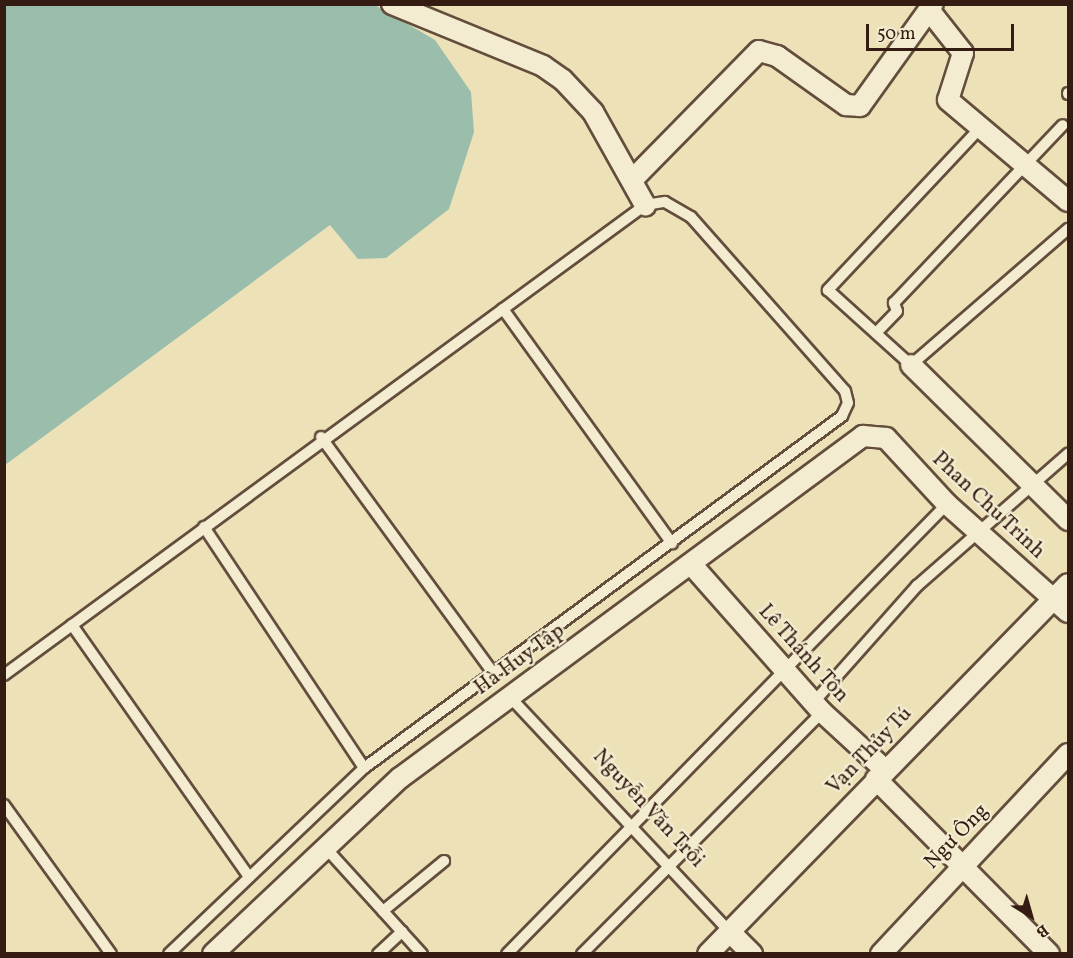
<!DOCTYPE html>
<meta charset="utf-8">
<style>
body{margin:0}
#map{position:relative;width:1073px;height:958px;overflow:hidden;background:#ede1b8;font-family:Vollkorn,serif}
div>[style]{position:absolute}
.water>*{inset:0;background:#9abeab}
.roads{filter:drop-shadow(2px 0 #634d3c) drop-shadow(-2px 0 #634d3c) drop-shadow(0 2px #634d3c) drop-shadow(0 -2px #634d3c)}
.service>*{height:10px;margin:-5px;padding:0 5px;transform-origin:5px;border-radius:5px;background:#f3ecd1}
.minor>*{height:20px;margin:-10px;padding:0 10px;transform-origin:10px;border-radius:10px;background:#f3ecd1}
span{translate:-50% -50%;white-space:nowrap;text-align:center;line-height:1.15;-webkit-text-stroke:4.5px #f3ecd1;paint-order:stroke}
.street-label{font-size:21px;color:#351c12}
.frame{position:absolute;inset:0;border:6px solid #351c12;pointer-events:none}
.north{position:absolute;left:1001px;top:886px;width:60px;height:60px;-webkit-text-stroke:4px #f3ecd1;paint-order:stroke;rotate:143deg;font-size:16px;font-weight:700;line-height:24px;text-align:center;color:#351c12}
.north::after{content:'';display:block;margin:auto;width:21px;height:27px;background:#351c12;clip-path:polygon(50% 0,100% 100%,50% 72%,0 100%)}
.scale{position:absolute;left:866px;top:24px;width:148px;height:27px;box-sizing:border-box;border:3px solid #351c12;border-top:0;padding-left:8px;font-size:18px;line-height:21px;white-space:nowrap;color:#351c12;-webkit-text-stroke:4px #f3ecd1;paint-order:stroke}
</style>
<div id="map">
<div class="water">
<i style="clip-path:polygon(5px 5px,375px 5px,435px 40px,471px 92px,474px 132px,449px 209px,386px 258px,358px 259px,330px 225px,5px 465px)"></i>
</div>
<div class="roads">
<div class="service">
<i style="left:1068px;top:93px;width:1px;rotate:90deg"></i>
<i style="left:981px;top:127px;width:224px;rotate:133.2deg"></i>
<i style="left:828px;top:290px;width:112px;rotate:42.1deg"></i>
<i style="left:911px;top:365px;width:208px;rotate:-40.9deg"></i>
<i style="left:503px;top:309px;width:289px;rotate:54.2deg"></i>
<i style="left:876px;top:333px;width:30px;rotate:-46deg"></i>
<i style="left:897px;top:311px;width:9px;rotate:-111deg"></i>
<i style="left:894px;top:303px;width:245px;rotate:-46.5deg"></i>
<i style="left:321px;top:437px;width:293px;rotate:53.9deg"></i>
<i style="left:204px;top:527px;width:289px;rotate:56.4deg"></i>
<i style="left:72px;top:625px;width:306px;rotate:54.9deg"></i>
<i style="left:4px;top:675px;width:795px;rotate:-36.25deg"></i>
<i style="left:645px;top:205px;width:20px;rotate:-9deg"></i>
<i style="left:665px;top:202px;width:30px;rotate:30deg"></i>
<i style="left:691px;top:217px;width:232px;rotate:48.5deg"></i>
<i style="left:845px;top:391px;width:12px;rotate:76deg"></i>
<i style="left:848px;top:403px;width:14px;rotate:115deg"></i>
<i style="left:842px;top:416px;width:594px;rotate:143.63deg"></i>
<i style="left:364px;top:768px;width:269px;rotate:136.4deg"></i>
<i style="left:510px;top:697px;width:320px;rotate:46.9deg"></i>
<i style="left:813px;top:703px;width:157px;rotate:-48.4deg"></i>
<i style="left:917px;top:586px;width:201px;rotate:-41.2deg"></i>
<i style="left:4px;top:805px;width:183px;rotate:54.3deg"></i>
<i style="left:324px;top:846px;width:146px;rotate:47.8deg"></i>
<i style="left:383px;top:911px;width:79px;rotate:-39.3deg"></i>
<i style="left:378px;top:954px;width:33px;rotate:-43deg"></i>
<i style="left:507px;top:954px;width:629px;rotate:-45.64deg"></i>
<i style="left:582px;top:954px;width:341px;rotate:-45.2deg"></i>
</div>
<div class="minor">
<i style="left:392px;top:4px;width:163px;rotate:22.3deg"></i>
<i style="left:543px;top:66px;width:24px;rotate:35deg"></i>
<i style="left:563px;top:80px;width:44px;rotate:46.8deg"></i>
<i style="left:593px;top:112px;width:107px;rotate:60.8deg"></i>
<i style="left:929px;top:10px;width:55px;rotate:51.7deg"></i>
<i style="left:963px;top:53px;width:49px;rotate:107.7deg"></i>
<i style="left:948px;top:100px;width:157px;rotate:40.1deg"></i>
<i style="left:634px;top:178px;width:178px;rotate:-45.5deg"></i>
<i style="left:759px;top:51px;width:19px;rotate:16deg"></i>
<i style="left:777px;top:56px;width:85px;rotate:35.4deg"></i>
<i style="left:846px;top:105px;width:14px;rotate:4deg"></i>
<i style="left:860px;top:106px;width:125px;rotate:-54.4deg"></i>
<i style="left:911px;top:365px;width:221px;rotate:44.6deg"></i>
<i style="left:691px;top:564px;width:198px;rotate:48.5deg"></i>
<i style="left:822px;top:712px;width:86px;rotate:42.6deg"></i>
<i style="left:876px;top:779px;width:246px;rotate:45.3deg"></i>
<i style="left:729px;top:931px;width:33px;rotate:45deg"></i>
<i style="left:213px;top:954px;width:257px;rotate:-43.3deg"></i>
<i style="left:400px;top:778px;width:576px;rotate:-36.45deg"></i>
<i style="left:863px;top:436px;width:23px;rotate:5deg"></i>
<i style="left:886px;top:438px;width:90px;rotate:47.3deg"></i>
<i style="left:947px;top:504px;width:162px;rotate:41.8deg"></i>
<i style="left:708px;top:954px;width:516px;rotate:-45.78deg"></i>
<i style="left:881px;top:954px;width:274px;rotate:-46.9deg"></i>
</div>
</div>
<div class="street-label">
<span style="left:988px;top:506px;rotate:43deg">Phan Chu Trinh</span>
<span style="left:803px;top:654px;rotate:48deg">Lê Thánh Tôn</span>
<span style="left:520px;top:660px;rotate:-36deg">Hà Huy Tập</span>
<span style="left:870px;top:751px;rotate:-46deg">Vạn Thủy Tú</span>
<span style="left:648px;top:809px;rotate:47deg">Nguyễn Văn Trỗi</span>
<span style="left:957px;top:837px;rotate:-46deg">Ngư Ông</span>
</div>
<div class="frame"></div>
<div class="north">B</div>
<div class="scale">50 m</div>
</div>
